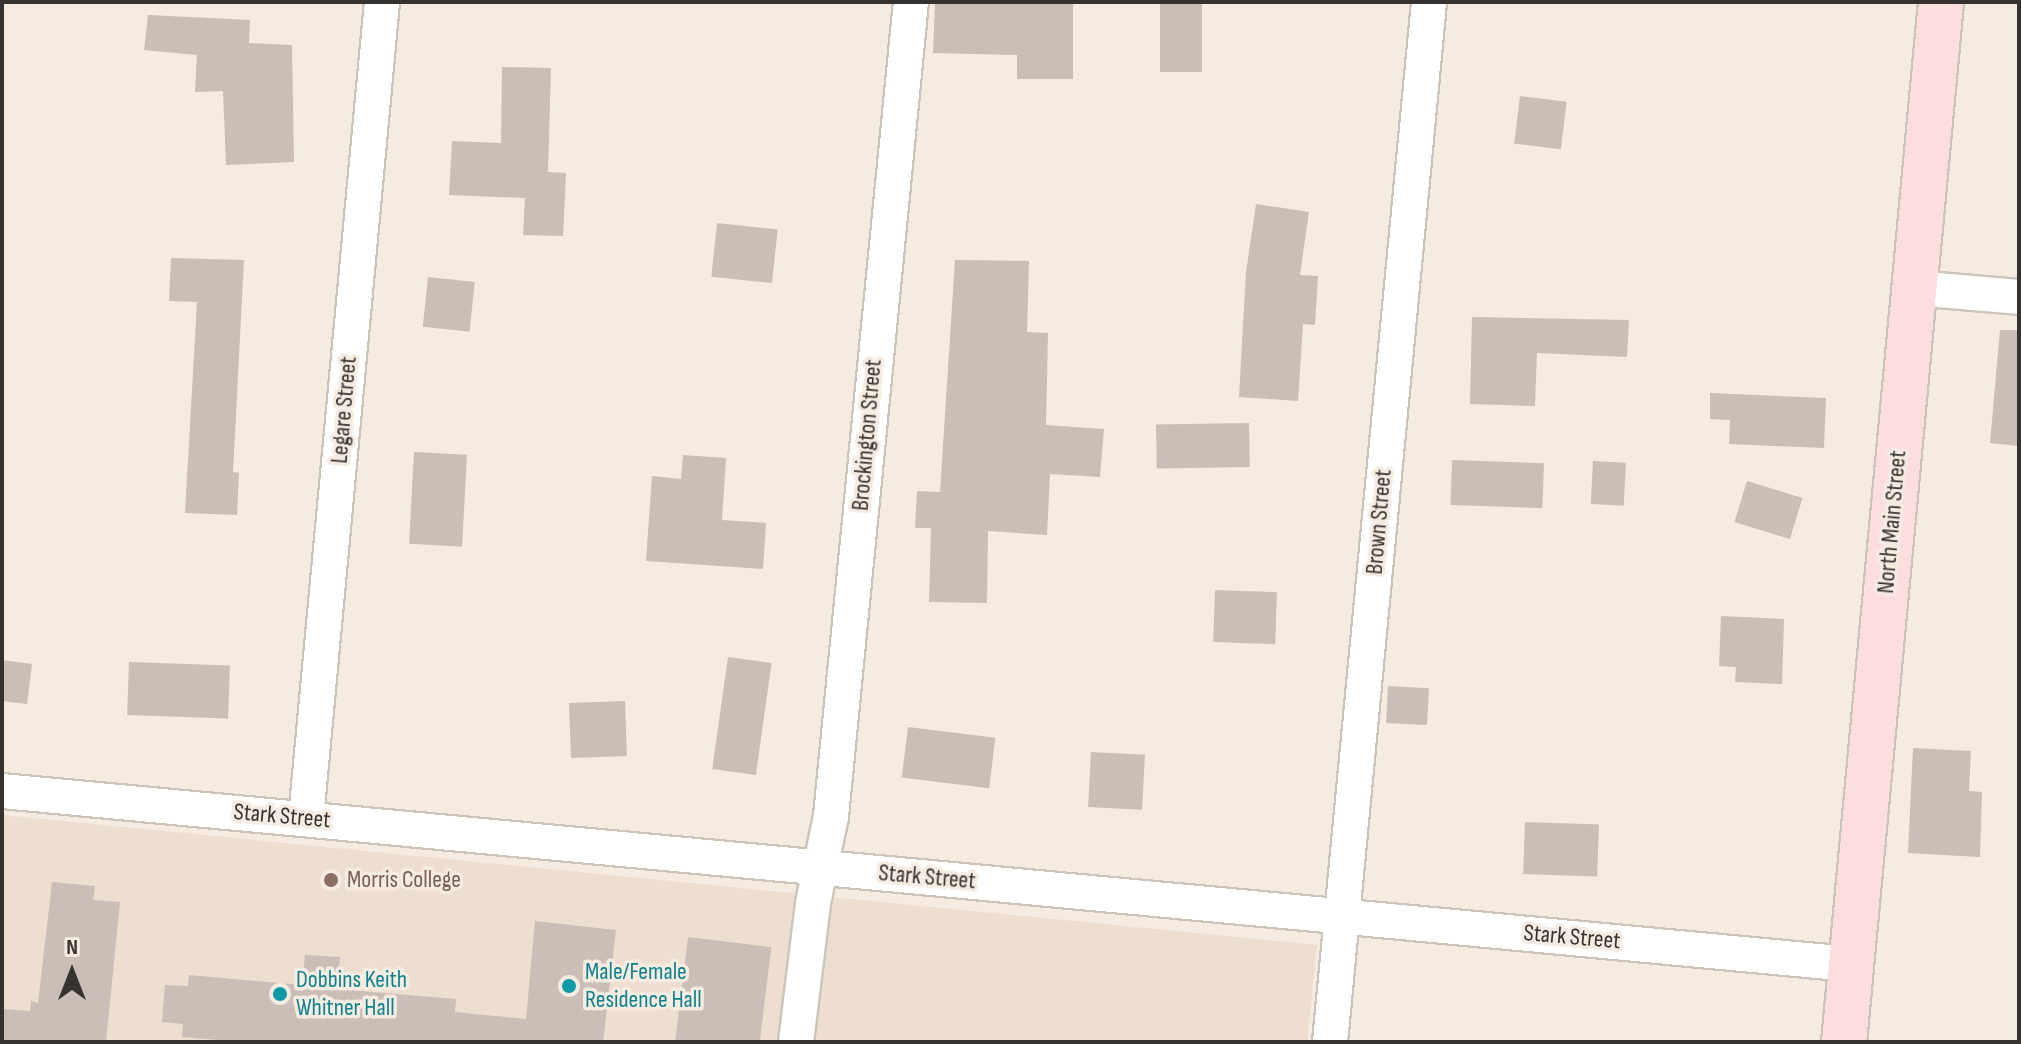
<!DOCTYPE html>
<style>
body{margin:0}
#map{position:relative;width:2021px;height:1044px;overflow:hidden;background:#f5ebe1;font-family:"Sofia Sans Condensed",sans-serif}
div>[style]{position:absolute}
.built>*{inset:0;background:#eedecf}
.building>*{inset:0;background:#cabeb6;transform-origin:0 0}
.roads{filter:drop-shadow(2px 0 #ccc3b9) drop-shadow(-2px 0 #ccc3b9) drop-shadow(0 2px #ccc3b9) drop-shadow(0 -2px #ccc3b9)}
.street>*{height:34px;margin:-17px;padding:0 17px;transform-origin:17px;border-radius:17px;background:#fff}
.secondary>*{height:44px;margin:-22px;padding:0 22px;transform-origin:22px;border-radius:22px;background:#fdddde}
.dots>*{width:22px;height:22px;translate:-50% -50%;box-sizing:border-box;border:4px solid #f5ebe1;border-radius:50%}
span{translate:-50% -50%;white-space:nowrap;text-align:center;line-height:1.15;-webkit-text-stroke:7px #f5ebe1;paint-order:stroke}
.street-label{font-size:24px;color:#36322f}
.education-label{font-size:24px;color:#785e54}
.left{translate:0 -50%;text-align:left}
.culture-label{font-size:24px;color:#0d838f}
.frame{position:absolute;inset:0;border:4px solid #36322f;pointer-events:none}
.north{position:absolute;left:32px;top:932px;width:80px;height:80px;-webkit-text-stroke:6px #f5ebe1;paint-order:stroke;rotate:0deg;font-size:22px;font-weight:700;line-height:32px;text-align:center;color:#36322f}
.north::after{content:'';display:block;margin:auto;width:28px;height:36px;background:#36322f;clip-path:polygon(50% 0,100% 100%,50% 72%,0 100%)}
</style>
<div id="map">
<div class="built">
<i style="clip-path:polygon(2px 815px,1317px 945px,1307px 1042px,2px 1042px)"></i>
</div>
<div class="building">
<i style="clip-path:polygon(935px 2px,1073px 2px,1073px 79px,1017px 79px,1017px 55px,933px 53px)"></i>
<i style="left:1160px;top:2px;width:42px;height:70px"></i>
<i style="clip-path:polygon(148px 15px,250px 20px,249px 43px,292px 45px,294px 162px,226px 165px,223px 91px,195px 92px,197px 55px,144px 50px)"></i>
<i style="clip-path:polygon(502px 67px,551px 68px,548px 172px,566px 173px,563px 236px,523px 235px,525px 198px,449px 195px,452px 141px,501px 143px)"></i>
<i style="left:1520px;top:96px;width:47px;height:48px;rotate:7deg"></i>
<i style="clip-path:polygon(1256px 204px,1309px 212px,1300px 275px,1318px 276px,1315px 325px,1303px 324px,1298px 401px,1239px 397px,1246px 272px)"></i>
<i style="left:717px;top:223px;width:61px;height:54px;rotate:6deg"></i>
<i style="clip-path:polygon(171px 258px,244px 260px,233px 472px,239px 473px,237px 515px,185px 513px,197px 302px,169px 301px)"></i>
<i style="clip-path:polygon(955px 260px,1029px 261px,1027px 332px,1048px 333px,1046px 425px,1104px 429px,1100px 477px,1050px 474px,1047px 535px,988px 531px,987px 603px,929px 602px,931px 528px,915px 528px,917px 491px,940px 492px)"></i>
<i style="left:428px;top:277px;width:47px;height:50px;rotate:6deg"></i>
<i style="clip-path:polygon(1472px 317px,1629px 320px,1627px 357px,1537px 353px,1535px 406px,1470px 404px)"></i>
<i style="clip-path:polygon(2000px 330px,2019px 330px,2019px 446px,1990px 443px)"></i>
<i style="clip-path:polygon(1710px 393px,1826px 398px,1824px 448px,1729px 444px,1730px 420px,1710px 419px)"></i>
<i style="left:1249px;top:423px;width:44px;height:93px;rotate:89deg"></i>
<i style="left:414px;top:452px;width:53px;height:92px;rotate:3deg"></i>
<i style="clip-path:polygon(683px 455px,726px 458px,722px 520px,766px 523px,763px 569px,646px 561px,652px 476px,681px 479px)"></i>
<i style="left:1452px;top:460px;width:92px;height:45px;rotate:2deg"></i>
<i style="left:1593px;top:461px;width:33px;height:43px;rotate:3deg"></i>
<i style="left:1747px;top:481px;width:58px;height:43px;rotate:17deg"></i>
<i style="left:1215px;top:590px;width:62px;height:52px;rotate:2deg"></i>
<i style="clip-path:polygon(1721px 616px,1784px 619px,1782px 684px,1735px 682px,1736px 667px,1719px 666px)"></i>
<i style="left:728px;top:657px;width:44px;height:113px;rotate:8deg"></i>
<i style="clip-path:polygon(2px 660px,32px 664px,27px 704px,2px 701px)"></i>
<i style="left:129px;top:662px;width:101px;height:53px;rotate:2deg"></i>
<i style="left:1388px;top:686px;width:41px;height:37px;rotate:3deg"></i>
<i style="left:625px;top:701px;width:55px;height:56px;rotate:88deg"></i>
<i style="left:908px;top:727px;width:88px;height:51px;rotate:7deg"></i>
<i style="clip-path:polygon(1913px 748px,1971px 751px,1969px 791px,1982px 792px,1980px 857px,1908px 853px)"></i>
<i style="left:1091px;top:752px;width:54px;height:55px;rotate:3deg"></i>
<i style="left:1525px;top:822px;width:74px;height:52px;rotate:2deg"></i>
<i style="clip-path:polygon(52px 882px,95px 886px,93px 900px,120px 902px,106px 1042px,2px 1042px,2px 1009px,30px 1011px,31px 1001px,38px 1003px)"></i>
<i style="clip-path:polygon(535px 921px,616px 930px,603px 1042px,243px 1042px,182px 1037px,183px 1024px,162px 1022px,165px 985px,188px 986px,189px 975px,302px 985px,305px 955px,340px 957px,337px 989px,456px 999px,455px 1012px,526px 1019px)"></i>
<i style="left:688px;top:937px;width:84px;height:106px;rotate:7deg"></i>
</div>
<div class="roads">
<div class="street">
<i style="left:1914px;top:288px;width:105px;rotate:4.9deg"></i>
<i style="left:2px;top:791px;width:1857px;rotate:5.35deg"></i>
<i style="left:306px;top:818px;width:820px;rotate:-84.68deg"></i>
<i style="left:796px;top:1042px;width:140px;rotate:-83deg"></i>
<i style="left:813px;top:903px;width:89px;rotate:-78.3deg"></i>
<i style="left:831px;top:816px;width:818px;rotate:-84.39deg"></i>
<i style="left:1330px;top:1042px;width:1045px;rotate:-84.56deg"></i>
</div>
<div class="secondary">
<i style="left:1844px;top:1042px;width:1045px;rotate:-84.67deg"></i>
</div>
</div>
<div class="dots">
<i style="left:331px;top:880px;background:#8d6e63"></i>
<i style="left:569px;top:986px;background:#0f9aa8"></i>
<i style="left:280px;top:994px;background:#0f9aa8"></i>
</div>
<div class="street-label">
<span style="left:344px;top:410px;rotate:-85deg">Legare Street</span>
<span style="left:867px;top:435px;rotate:-85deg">Brockington Street</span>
<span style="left:1379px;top:522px;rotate:-85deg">Brown Street</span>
<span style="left:1892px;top:522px;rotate:-85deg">North Main Street</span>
<span style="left:282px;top:816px;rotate:5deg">Stark Street</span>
<span style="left:927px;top:877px;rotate:5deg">Stark Street</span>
<span style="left:1572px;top:937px;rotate:5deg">Stark Street</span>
</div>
<div class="education-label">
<span class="left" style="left:347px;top:880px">Morris College</span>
</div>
<div class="culture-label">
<span class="left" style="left:585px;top:986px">Male/Female<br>Residence Hall</span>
<span class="left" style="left:296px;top:994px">Dobbins Keith<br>Whitner Hall</span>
</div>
<div class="frame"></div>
<div class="north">N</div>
</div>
